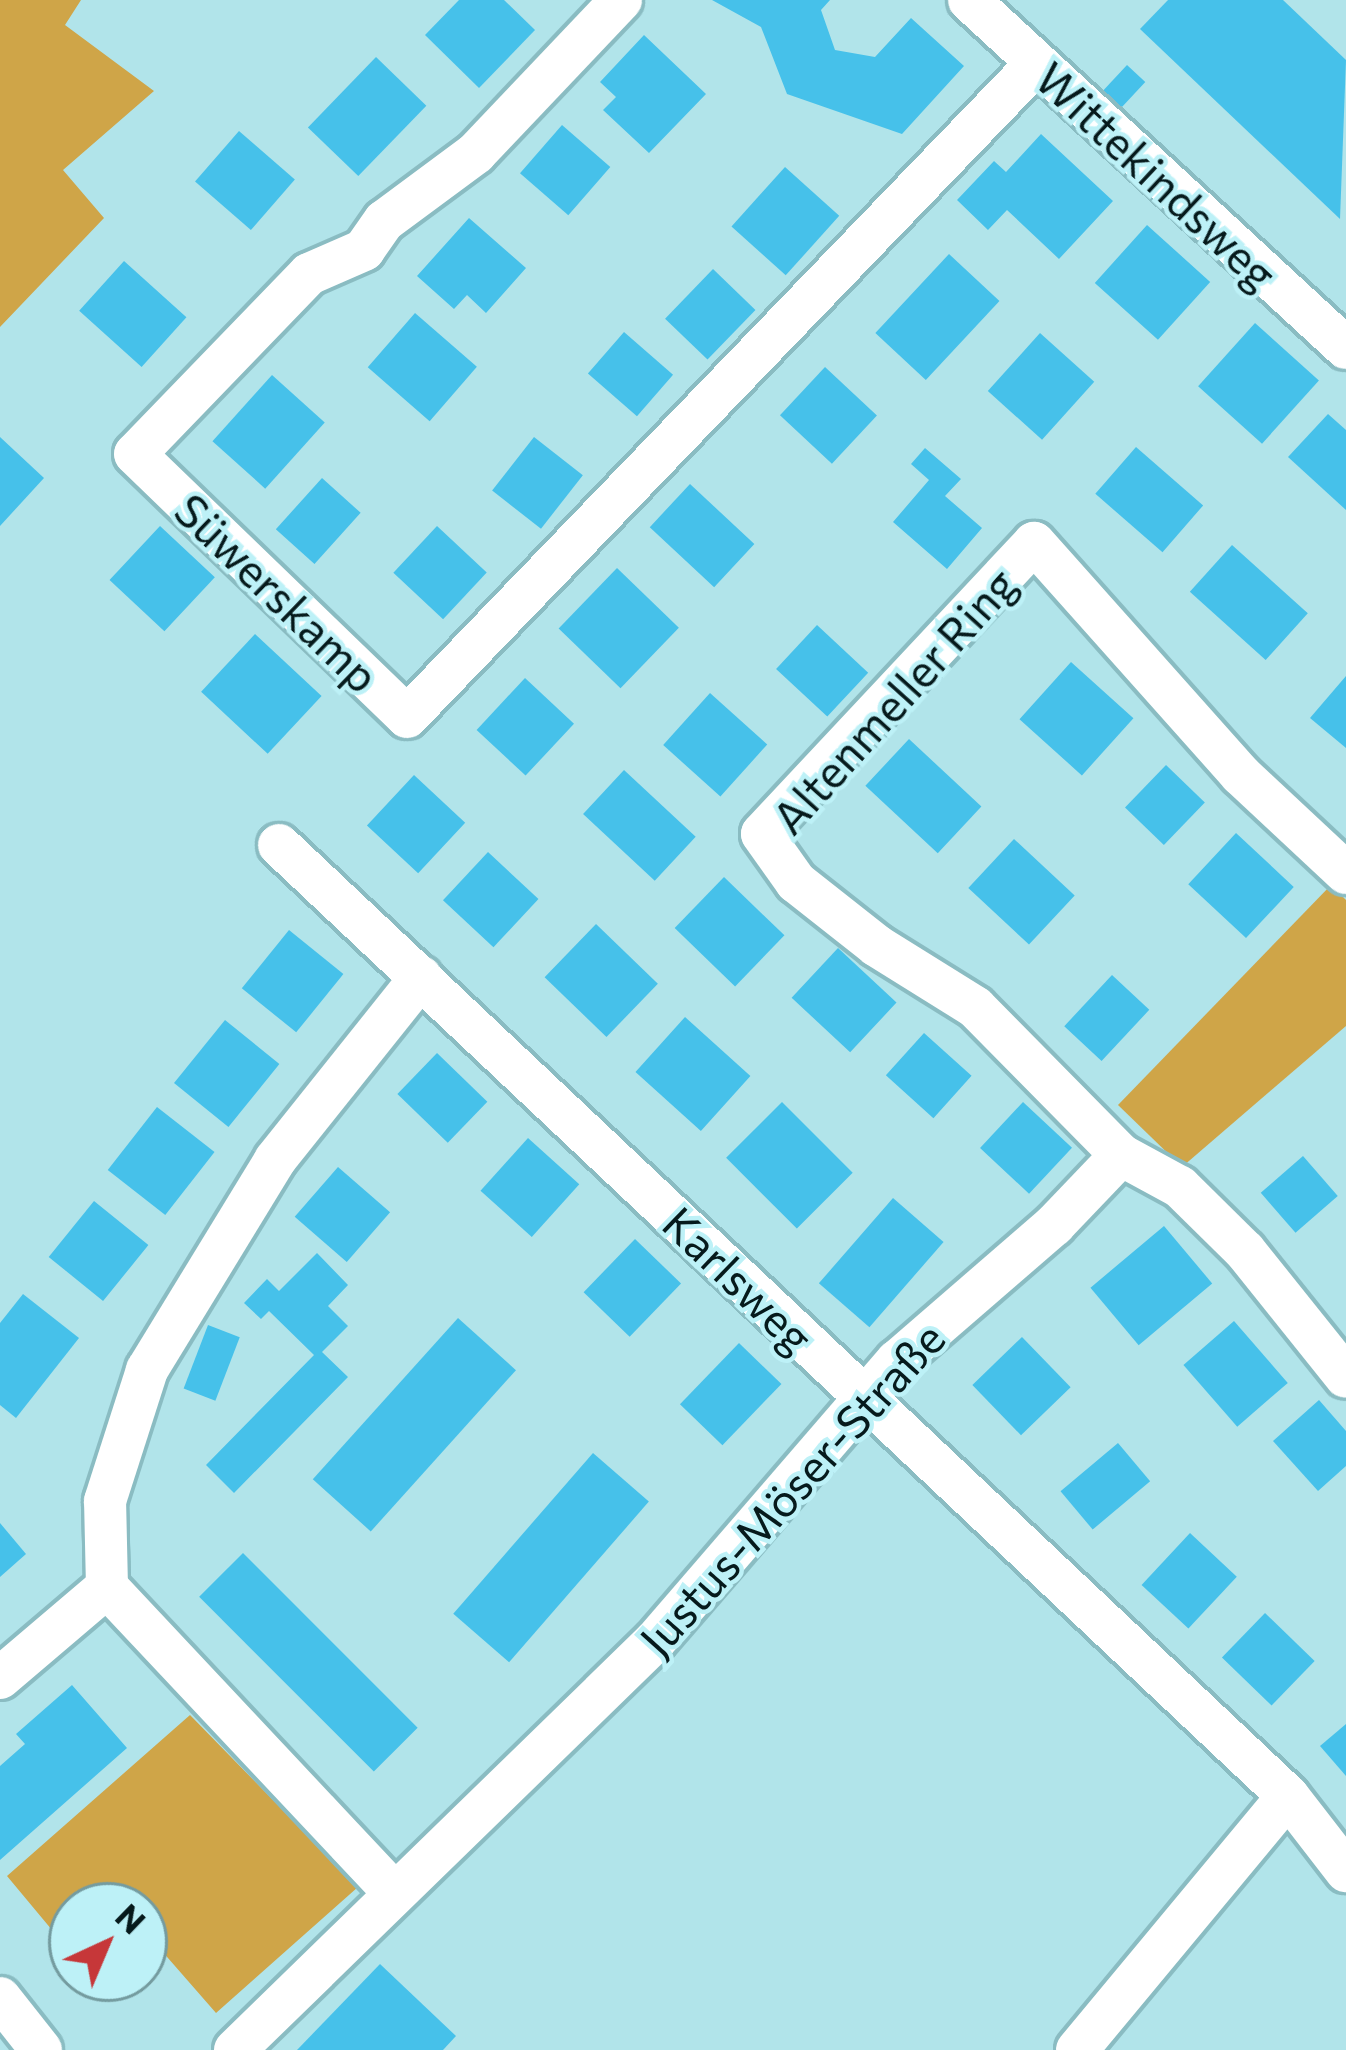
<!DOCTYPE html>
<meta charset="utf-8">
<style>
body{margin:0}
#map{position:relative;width:1346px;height:2050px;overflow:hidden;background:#b1e4ea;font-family:Commissioner,sans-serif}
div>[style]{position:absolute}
.green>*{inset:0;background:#cfa548}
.building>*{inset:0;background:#46c1ea;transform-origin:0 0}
.roads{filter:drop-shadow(3px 0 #8abcc2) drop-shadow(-3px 0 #8abcc2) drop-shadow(0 3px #8abcc2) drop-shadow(0 -3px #8abcc2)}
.minor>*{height:42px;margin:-21px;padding:0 21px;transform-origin:21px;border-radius:21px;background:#fff}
span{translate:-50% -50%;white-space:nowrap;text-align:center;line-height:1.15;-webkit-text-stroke:9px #bdf1f7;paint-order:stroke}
.street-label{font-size:45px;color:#061a1c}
.north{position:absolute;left:48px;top:1882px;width:120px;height:120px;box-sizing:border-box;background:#bdf1f7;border:3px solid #749b9f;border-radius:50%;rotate:44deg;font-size:33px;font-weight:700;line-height:48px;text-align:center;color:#061a1c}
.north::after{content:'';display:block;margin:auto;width:42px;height:54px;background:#c63739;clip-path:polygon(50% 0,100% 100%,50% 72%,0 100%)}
</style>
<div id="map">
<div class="green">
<i style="clip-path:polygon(0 0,81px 0,65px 25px,154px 91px,63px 170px,104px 218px,0 327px)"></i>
<i style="clip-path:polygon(1331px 885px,1346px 900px,1346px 1026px,1182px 1167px,1118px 1105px)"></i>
<i style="clip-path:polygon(190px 1715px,358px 1887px,216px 2013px,154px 1942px,144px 1952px,144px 1906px,72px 1906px,72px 1954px,7px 1876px)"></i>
</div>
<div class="building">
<i style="clip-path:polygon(459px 0,504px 0,535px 30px,479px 88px,425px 35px)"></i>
<i style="clip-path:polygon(712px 0,830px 0,821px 10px,835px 50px,875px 57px,911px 18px,964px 66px,902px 134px,787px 94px,761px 27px)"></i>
<i style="clip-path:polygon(1168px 0,1283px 0,1346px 60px,1340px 219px,1140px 29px)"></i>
<i style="clip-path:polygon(644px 35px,706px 94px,649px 153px,603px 110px,616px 97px,600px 82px)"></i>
<i style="left:376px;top:57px;width:70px;height:98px;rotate:44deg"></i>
<i style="left:1127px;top:65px;width:25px;height:40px;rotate:43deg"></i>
<i style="left:562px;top:125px;width:64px;height:64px;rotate:41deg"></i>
<i style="left:239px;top:131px;width:74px;height:67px;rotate:41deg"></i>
<i style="clip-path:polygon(1041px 134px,1113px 201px,1059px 259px,1007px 210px,988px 230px,957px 200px,994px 161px,1006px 172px)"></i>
<i style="left:785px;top:167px;width:73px;height:80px;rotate:42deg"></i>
<i style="clip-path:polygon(469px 218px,526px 268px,486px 313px,467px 295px,454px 309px,417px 276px)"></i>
<i style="left:1147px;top:225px;width:85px;height:78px;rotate:42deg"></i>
<i style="left:949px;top:254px;width:69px;height:108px;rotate:43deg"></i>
<i style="left:124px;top:261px;width:84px;height:67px;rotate:42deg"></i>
<i style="left:713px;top:269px;width:59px;height:69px;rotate:44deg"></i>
<i style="left:415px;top:313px;width:82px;height:72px;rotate:41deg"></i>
<i style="left:1255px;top:323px;width:86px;height:85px;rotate:42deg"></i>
<i style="left:624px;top:332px;width:65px;height:55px;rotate:41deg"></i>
<i style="left:1040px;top:333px;width:73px;height:78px;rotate:42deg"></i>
<i style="left:825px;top:367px;width:71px;height:66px;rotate:43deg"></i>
<i style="left:272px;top:375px;width:71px;height:89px;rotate:42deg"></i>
<i style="clip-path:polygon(1328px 414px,1346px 430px,1346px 510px,1288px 457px)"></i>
<i style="clip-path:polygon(0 437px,44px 478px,0 526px)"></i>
<i style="left:534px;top:437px;width:62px;height:68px;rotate:38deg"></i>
<i style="left:1136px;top:447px;width:89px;height:62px;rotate:41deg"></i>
<i style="clip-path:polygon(925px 448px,961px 479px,945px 496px,982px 528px,947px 569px,893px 522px,929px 480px,911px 464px)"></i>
<i style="left:322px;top:478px;width:52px;height:69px;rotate:42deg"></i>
<i style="left:690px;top:484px;width:88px;height:59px;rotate:43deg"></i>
<i style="left:160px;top:526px;width:75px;height:74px;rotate:43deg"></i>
<i style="left:437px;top:526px;width:68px;height:64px;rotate:43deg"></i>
<i style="left:1232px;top:545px;width:102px;height:63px;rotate:42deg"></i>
<i style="left:617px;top:568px;width:86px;height:84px;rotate:44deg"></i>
<i style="left:817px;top:625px;width:70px;height:60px;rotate:43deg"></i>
<i style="left:255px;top:634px;width:91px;height:79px;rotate:43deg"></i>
<i style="left:1071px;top:662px;width:84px;height:77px;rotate:42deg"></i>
<i style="clip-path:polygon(1346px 676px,1346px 748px,1310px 718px)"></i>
<i style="left:525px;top:678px;width:67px;height:71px;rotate:43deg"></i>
<i style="left:710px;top:693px;width:77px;height:70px;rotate:42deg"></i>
<i style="left:909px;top:739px;width:99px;height:64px;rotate:43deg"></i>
<i style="left:1166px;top:765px;width:54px;height:59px;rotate:44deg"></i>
<i style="left:624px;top:770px;width:98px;height:60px;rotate:43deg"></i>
<i style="left:414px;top:775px;width:70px;height:69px;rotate:43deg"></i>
<i style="left:1236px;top:833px;width:79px;height:70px;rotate:43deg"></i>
<i style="left:1014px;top:839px;width:83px;height:67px;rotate:43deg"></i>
<i style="left:488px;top:852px;width:69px;height:66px;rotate:43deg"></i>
<i style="left:724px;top:877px;width:84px;height:71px;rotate:44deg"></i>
<i style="left:596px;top:924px;width:86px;height:74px;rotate:44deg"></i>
<i style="left:289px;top:930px;width:70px;height:75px;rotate:39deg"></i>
<i style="left:838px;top:948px;width:80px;height:68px;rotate:43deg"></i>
<i style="left:1112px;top:975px;width:51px;height:70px;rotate:43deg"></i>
<i style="left:685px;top:1017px;width:88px;height:74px;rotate:42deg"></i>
<i style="left:225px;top:1020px;width:70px;height:81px;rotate:39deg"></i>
<i style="left:924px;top:1033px;width:64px;height:57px;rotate:42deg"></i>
<i style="left:437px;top:1053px;width:70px;height:57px;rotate:44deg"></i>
<i style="left:782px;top:1102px;width:100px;height:79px;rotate:45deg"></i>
<i style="left:1023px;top:1102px;width:67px;height:63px;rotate:43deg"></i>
<i style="left:157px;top:1107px;width:73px;height:80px;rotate:38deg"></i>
<i style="left:528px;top:1138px;width:69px;height:71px;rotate:42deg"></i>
<i style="left:1303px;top:1156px;width:53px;height:56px;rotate:49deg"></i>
<i style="left:338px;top:1167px;width:69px;height:66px;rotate:41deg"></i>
<i style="left:893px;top:1198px;width:67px;height:113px;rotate:41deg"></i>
<i style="left:94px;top:1201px;width:70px;height:72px;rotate:39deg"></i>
<i style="left:1164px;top:1226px;width:75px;height:96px;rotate:50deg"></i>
<i style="left:635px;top:1239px;width:64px;height:74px;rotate:44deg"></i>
<i style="clip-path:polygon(317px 1253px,348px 1285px,328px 1306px,348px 1326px,322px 1352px,348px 1377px,234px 1493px,206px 1465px,314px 1355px,269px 1311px,261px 1319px,244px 1303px,267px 1279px,279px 1291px)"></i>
<i style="clip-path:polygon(23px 1294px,79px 1338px,16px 1418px,0 1405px,0 1323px)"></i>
<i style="left:458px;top:1318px;width:78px;height:217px;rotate:42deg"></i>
<i style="left:1234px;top:1321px;width:82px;height:67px;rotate:49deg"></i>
<i style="left:208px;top:1325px;width:34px;height:68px;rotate:21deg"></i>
<i style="left:1022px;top:1337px;width:70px;height:69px;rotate:46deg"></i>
<i style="left:739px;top:1343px;width:59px;height:85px;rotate:44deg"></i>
<i style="clip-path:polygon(1319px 1400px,1346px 1431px,1346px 1466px,1318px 1491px,1273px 1441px)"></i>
<i style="left:1118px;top:1443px;width:50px;height:75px;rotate:50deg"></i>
<i style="left:593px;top:1453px;width:74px;height:213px;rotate:41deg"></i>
<i style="clip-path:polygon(0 1523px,26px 1554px,0 1577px)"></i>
<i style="left:1190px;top:1533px;width:64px;height:71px;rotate:43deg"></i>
<i style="left:243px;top:1553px;width:247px;height:62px;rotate:45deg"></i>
<i style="left:1265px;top:1613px;width:69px;height:62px;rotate:44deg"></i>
<i style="clip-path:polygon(72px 1685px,127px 1748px,0 1860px,0 1766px,25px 1744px,16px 1734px)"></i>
<i style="clip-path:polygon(1346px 1724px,1346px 1776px,1320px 1746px)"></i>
<i style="clip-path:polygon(380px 1964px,456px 2036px,443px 2050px,297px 2050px)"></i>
</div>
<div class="roads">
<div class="minor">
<i style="left:621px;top:0;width:211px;rotate:133.5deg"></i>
<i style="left:476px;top:153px;width:114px;rotate:143.5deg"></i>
<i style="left:384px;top:221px;width:35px;rotate:125deg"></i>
<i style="left:364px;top:250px;width:60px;rotate:156.4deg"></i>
<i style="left:309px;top:274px;width:250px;rotate:134deg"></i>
<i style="left:135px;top:454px;width:378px;rotate:44deg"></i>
<i style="left:407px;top:717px;width:907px;rotate:-46.07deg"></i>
<i style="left:969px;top:0;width:513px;rotate:42.71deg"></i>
<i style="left:279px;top:845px;width:1387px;rotate:43.31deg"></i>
<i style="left:1288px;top:1796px;width:95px;rotate:52.3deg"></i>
<i style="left:1346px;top:873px;width:144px;rotate:-137deg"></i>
<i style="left:1241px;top:775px;width:311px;rotate:-131.7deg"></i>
<i style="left:1034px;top:543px;width:398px;rotate:133.1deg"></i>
<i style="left:762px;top:834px;width:59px;rotate:54.7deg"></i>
<i style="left:796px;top:882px;width:103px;rotate:38.3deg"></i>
<i style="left:877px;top:946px;width:115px;rotate:31.9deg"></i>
<i style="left:975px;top:1007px;width:208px;rotate:45.4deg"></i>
<i style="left:1121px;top:1155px;width:67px;rotate:28.5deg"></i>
<i style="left:1180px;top:1187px;width:91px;rotate:44.6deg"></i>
<i style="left:1245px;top:1251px;width:161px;rotate:51.3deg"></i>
<i style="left:107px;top:1587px;width:418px;rotate:46.8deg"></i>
<i style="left:0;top:1678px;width:140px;rotate:-40.4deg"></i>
<i style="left:107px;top:1587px;width:86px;rotate:-91.3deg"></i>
<i style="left:105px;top:1501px;width:138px;rotate:-72.2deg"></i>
<i style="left:147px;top:1370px;width:246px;rotate:-58.6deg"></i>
<i style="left:275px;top:1160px;width:234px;rotate:-51.4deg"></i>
<i style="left:0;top:1998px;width:66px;rotate:51.7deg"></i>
<i style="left:235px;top:2050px;width:586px;rotate:-44.24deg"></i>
<i style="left:655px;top:1641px;width:370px;rotate:-49.2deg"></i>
<i style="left:897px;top:1361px;width:208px;rotate:-40.9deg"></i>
<i style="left:1054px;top:1225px;width:97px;rotate:-46.3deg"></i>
<i style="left:1077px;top:2050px;width:330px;rotate:-50.3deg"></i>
</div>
</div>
<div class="street-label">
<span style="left:1157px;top:175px;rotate:43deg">Wittekindsweg</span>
<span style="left:278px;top:592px;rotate:44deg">Süwerskamp</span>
<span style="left:893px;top:700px;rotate:-48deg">Altenmeller Ring</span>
<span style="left:739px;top:1279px;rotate:44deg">Karlsweg</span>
<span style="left:791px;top:1488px;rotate:-48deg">Justus-Möser-Straße</span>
</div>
<div class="north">N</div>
</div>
